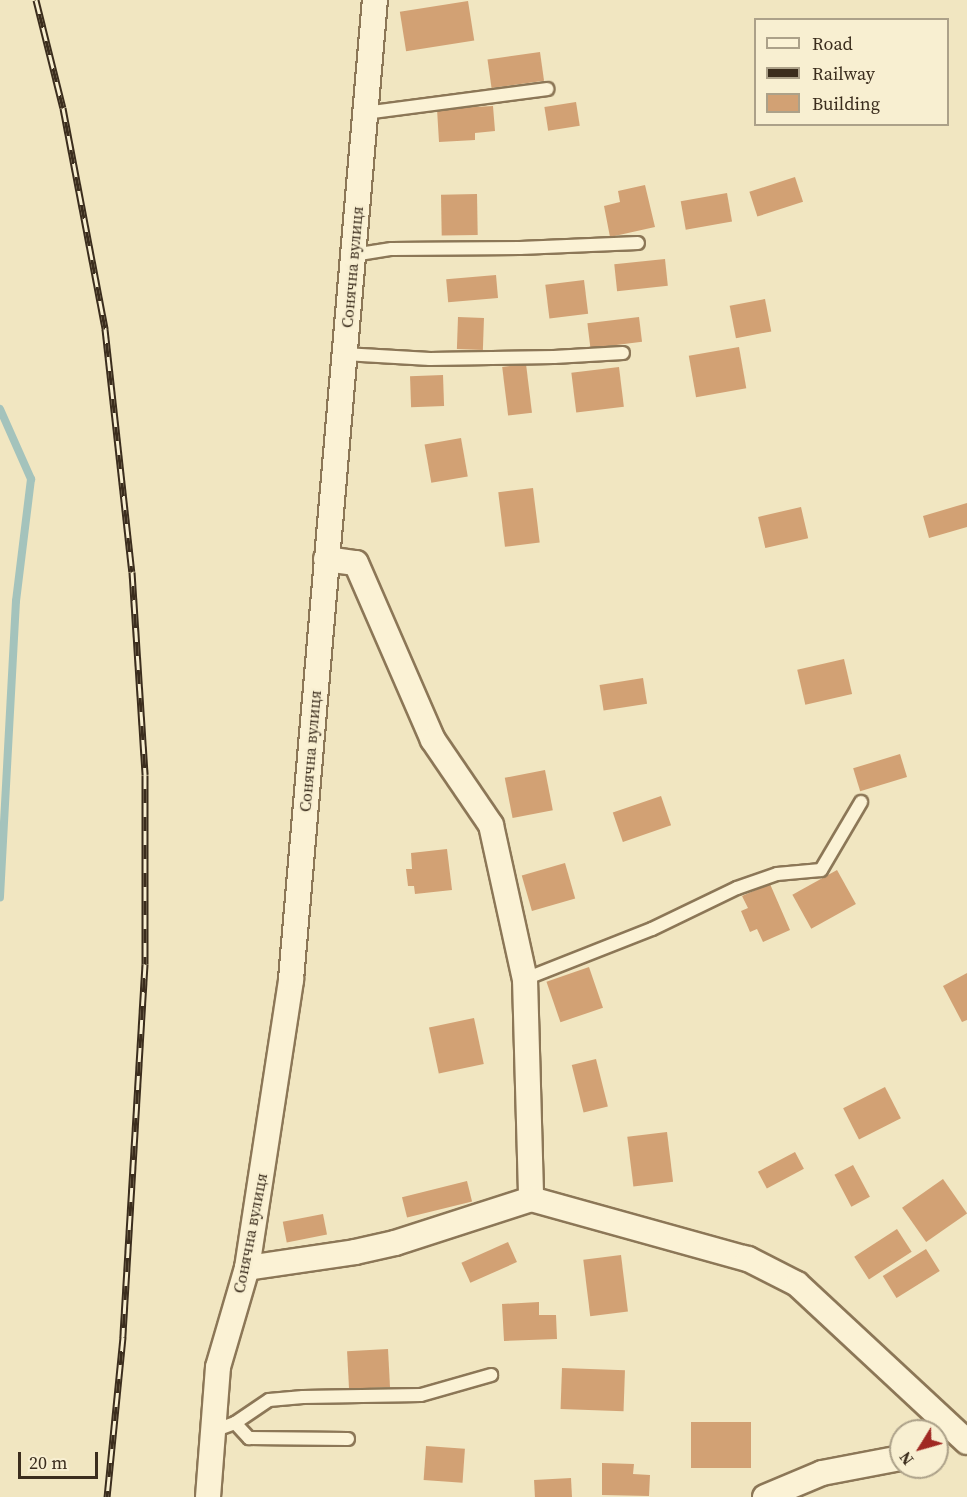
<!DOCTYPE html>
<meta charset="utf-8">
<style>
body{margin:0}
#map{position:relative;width:967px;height:1497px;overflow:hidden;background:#f1e6c1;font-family:"Source Serif 4",serif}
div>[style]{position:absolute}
.stream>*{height:8px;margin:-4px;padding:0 4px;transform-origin:4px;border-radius:4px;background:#a4c3bc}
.building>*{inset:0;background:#d2a174;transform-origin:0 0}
.roads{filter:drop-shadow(2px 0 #8c7757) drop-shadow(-2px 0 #8c7757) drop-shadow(0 2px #8c7757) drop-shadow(0 -2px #8c7757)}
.lane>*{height:12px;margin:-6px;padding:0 6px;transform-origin:6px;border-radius:6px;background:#fbf2d5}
.street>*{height:24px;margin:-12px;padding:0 12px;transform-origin:12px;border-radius:12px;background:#fbf2d5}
.rail>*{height:7px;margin-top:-3.5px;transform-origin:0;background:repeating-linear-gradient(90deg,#f8efd1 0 14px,#3b2d1d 0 28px);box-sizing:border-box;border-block:2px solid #3b2d1d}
span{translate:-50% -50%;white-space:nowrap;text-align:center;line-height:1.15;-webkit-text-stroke:4.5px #f8efd1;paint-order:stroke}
.street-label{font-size:16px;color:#3b2d1d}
.legend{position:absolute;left:754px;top:18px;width:195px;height:108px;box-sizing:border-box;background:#f8efd1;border:2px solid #aca189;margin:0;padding:8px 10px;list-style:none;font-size:18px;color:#3b2d1d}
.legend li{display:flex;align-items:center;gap:12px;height:30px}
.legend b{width:30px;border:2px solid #aca189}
.north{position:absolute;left:889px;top:1419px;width:60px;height:60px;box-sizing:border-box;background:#f8efd1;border:2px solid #aca189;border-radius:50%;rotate:233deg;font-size:16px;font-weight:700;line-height:24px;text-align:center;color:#3b2d1d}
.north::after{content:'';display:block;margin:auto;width:21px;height:27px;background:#a02923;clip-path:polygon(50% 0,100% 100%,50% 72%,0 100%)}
.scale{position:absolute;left:18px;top:1452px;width:80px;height:27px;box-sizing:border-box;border:3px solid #3b2d1d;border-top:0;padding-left:8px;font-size:18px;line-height:21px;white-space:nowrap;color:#3b2d1d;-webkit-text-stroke:4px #f8efd1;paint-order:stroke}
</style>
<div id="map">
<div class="stream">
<i style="left:0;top:409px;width:77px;rotate:66.1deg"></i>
<i style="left:31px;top:479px;width:123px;rotate:97deg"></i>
<i style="left:16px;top:601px;width:297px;rotate:93.1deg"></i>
</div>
<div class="building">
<i style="left:468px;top:1px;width:40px;height:69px;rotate:81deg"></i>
<i style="left:540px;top:52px;width:29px;height:53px;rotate:82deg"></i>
<i style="left:576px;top:102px;width:24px;height:32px;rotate:81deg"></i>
<i style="clip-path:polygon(493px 106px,495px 131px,475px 133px,475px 140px,439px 142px,437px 109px)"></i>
<i style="left:795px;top:177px;width:26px;height:48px;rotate:72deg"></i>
<i style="clip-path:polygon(645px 185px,655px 227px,610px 237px,604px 206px,620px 202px,618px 191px)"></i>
<i style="left:727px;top:193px;width:29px;height:47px;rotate:80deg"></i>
<i style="left:477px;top:194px;width:41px;height:36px;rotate:89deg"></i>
<i style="left:665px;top:259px;width:27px;height:51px;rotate:84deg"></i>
<i style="left:496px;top:275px;width:23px;height:50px;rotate:85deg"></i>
<i style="left:584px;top:280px;width:34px;height:39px;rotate:83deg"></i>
<i style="left:765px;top:299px;width:33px;height:36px;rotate:79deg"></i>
<i style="left:458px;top:317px;width:26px;height:32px;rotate:2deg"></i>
<i style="left:639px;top:317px;width:25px;height:52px;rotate:83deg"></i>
<i style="left:739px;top:347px;width:42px;height:51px;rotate:80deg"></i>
<i style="left:526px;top:364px;width:49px;height:24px;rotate:83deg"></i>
<i style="left:619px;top:367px;width:40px;height:48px;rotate:83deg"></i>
<i style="left:443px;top:375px;width:31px;height:33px;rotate:88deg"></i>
<i style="left:461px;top:438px;width:39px;height:37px;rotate:80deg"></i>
<i style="left:533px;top:488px;width:55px;height:35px;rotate:83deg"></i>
<i style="clip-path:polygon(967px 503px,967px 527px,929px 538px,923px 516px)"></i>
<i style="left:801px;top:507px;width:32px;height:44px;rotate:77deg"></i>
<i style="left:844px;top:659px;width:36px;height:48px;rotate:77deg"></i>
<i style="left:643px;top:678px;width:26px;height:44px;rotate:81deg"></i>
<i style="left:900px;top:754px;width:24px;height:49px;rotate:73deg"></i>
<i style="left:545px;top:770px;width:41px;height:41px;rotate:79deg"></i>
<i style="left:661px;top:796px;width:31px;height:51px;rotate:71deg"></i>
<i style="clip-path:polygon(447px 849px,452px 890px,415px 894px,414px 886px,408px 886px,406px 869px,412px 869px,411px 853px)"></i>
<i style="left:565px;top:863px;width:37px;height:45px;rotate:74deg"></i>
<i style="left:837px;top:870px;width:39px;height:51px;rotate:61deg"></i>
<i style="clip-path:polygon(770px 884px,790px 930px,763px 942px,757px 929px,750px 932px,741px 911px,748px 908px,742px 896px)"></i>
<i style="left:589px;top:967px;width:43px;height:45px;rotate:71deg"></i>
<i style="clip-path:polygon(967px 973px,967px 1020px,962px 1022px,943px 986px)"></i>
<i style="left:474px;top:1018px;width:47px;height:46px;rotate:78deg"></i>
<i style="left:596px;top:1059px;width:49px;height:25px;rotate:76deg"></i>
<i style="left:885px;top:1087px;width:35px;height:47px;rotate:63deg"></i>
<i style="left:667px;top:1132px;width:50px;height:40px;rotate:83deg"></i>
<i style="left:795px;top:1152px;width:19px;height:42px;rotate:62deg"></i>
<i style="left:853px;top:1165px;width:36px;height:21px;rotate:62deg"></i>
<i style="left:943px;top:1179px;width:42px;height:50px;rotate:55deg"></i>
<i style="left:467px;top:1181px;width:21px;height:67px;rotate:76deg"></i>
<i style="left:323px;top:1214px;width:21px;height:41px;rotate:79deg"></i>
<i style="left:897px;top:1229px;width:27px;height:51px;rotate:57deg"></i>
<i style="left:508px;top:1242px;width:22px;height:51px;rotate:66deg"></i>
<i style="left:926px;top:1249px;width:26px;height:51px;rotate:58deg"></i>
<i style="left:621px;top:1255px;width:57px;height:38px;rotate:83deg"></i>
<i style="clip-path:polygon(539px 1302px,539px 1315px,556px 1315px,557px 1339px,504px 1341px,502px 1304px)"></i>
<i style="left:388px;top:1349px;width:38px;height:41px;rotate:87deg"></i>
<i style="left:562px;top:1368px;width:63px;height:41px;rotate:2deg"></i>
<i style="left:691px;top:1422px;width:60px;height:46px"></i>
<i style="left:426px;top:1446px;width:39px;height:34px;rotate:4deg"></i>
<i style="clip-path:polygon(602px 1463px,634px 1464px,633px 1474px,650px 1475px,649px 1496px,602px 1495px)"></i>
<i style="left:571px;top:1478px;width:19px;height:37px;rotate:87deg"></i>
</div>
<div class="roads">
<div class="lane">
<i style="left:365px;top:113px;width:184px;rotate:-7.5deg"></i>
<i style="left:353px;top:255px;width:39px;rotate:-9deg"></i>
<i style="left:392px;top:249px;width:128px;rotate:-0.4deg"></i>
<i style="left:520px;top:248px;width:118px;rotate:-2.4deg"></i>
<i style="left:344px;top:354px;width:86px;rotate:3.3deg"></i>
<i style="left:430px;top:359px;width:124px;rotate:-0.9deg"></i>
<i style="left:554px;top:357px;width:69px;rotate:-3.3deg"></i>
<i style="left:525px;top:979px;width:136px;rotate:-21.5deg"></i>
<i style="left:652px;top:929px;width:94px;rotate:-25.8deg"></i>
<i style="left:737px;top:888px;width:42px;rotate:-19.3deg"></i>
<i style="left:777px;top:874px;width:44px;rotate:-5.2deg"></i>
<i style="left:821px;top:870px;width:79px;rotate:-59.5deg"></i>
<i style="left:235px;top:1423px;width:21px;rotate:47deg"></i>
<i style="left:249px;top:1438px;width:99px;rotate:0.6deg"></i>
<i style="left:213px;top:1431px;width:23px;rotate:-20deg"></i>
<i style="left:235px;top:1423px;width:41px;rotate:-34.1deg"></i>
<i style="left:269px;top:1400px;width:34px;rotate:-5deg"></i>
<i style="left:303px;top:1397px;width:118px;rotate:-1deg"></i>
<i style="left:421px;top:1395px;width:73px;rotate:-15.9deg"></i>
</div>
<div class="street">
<i style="left:326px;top:559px;width:30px;rotate:8deg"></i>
<i style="left:356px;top:563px;width:193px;rotate:66.5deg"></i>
<i style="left:433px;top:740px;width:103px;rotate:55.7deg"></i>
<i style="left:491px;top:825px;width:158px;rotate:77.6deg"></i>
<i style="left:525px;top:979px;width:220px;rotate:88.4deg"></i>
<i style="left:247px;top:1268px;width:109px;rotate:-8.4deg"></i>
<i style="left:355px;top:1252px;width:41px;rotate:-12.7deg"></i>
<i style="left:395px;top:1243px;width:143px;rotate:-17.9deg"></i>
<i style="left:531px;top:1199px;width:225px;rotate:15.5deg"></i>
<i style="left:748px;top:1259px;width:55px;rotate:27deg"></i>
<i style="left:797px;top:1284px;width:232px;rotate:42.9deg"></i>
<i style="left:208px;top:1497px;width:130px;rotate:-85.6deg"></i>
<i style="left:218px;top:1367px;width:103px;rotate:-73.7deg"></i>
<i style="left:247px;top:1268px;width:292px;rotate:-81.3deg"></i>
<i style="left:291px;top:979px;width:983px;rotate:-85.1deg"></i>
<i style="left:765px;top:1497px;width:62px;rotate:-22.8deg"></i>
<i style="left:822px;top:1473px;width:80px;rotate:-10.8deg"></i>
</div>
</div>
<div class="rail">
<i style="left:36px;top:0;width:111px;rotate:76deg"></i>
<i style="left:63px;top:108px;width:225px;rotate:79.2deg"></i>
<i style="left:105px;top:329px;width:244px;rotate:83.7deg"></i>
<i style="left:132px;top:572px;width:203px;rotate:86.3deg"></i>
<i style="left:145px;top:775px;width:189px;rotate:90deg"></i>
<i style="left:145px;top:964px;width:374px;rotate:93.4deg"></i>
<i style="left:123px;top:1337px;width:161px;rotate:95.7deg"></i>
</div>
<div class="street-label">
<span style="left:352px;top:267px;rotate:-85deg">Сонячна вулиця</span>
<span style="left:310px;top:751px;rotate:-85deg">Сонячна вулиця</span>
<span style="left:250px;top:1233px;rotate:-79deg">Сонячна вулиця</span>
</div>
<ul class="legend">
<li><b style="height:8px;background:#fbf2d5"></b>Road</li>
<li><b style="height:8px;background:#3b2d1d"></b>Railway</li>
<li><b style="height:16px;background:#d2a174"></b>Building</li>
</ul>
<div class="north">N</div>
<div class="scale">20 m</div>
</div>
